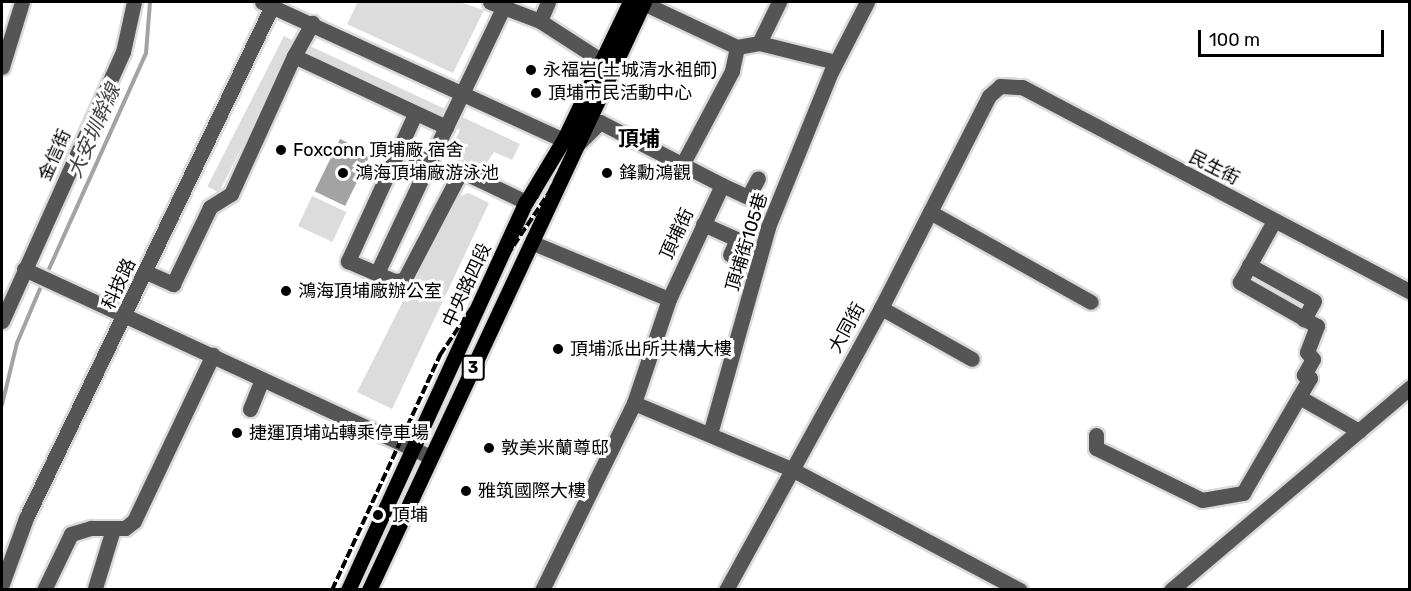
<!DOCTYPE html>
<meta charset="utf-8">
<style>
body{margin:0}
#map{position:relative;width:1411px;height:591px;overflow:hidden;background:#fff;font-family:Rubik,"Noto Sans TC",sans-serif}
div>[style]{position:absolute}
.green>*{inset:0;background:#dcdcdc;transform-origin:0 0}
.water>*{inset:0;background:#a3a3a3;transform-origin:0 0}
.stream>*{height:4px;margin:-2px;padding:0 2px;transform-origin:2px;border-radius:2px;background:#a3a3a3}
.roads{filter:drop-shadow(2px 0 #dbdbdb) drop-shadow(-2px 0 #dbdbdb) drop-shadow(0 2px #dbdbdb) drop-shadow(0 -2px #dbdbdb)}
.minor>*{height:15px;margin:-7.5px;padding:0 7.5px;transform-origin:7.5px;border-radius:7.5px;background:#555}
.major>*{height:15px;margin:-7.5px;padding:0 7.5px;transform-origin:7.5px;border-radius:7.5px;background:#000}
.rail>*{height:4px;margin-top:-2px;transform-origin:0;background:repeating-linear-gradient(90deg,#000 0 9px,transparent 0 12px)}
.dots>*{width:16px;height:16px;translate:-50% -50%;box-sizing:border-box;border:3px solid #fff;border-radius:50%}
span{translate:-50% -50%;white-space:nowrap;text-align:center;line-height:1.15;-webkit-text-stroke:6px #fff;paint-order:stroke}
.shield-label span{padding:2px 4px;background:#fff;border:2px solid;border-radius:4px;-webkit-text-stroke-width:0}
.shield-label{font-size:16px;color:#000;font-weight:700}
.poi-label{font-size:18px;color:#000}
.left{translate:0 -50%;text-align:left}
.street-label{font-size:18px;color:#000}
.water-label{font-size:20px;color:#444;font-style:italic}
.quarter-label{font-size:21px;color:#000;font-weight:700}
.frame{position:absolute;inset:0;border:3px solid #000;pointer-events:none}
.scale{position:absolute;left:1198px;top:30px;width:186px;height:27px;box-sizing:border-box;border:3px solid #000;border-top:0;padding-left:8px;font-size:18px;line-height:21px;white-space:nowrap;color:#000;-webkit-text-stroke:4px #fff;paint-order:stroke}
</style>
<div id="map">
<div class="green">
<i style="clip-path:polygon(358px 2px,459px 2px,484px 10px,453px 73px,347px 24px)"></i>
<i style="left:284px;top:36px;width:13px;height:169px;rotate:27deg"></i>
<i style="clip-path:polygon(310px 46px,520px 144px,512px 160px,494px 152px,481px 172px,447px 156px,460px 130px,304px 59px)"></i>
<i style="clip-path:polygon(469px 193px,489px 203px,392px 409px,357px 392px,456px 197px)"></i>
<i style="left:312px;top:196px;width:38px;height:33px;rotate:25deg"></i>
</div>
<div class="water">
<i style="left:340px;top:139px;width:34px;height:58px;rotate:26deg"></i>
</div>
<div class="stream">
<i style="left:49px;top:269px;width:237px;rotate:-65.8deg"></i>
<i style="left:146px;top:53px;width:51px;rotate:-85.5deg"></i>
<i style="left:2px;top:405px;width:64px;rotate:-76.4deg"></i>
<i style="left:17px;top:343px;width:64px;rotate:-67deg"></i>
</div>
<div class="roads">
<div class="minor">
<i style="left:262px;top:2px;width:345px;rotate:24.6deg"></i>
<i style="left:576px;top:146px;width:34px;rotate:-45deg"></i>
<i style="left:600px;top:122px;width:137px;rotate:27.3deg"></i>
<i style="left:722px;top:185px;width:126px;rotate:114.9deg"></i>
<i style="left:669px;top:299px;width:110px;rotate:108.6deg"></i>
<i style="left:634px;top:403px;width:170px;rotate:22.8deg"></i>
<i style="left:791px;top:469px;width:259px;rotate:27.9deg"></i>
<i style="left:490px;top:2px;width:53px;rotate:20.8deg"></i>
<i style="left:540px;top:21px;width:74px;rotate:32.8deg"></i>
<i style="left:641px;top:2px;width:106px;rotate:25.1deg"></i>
<i style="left:737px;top:47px;width:25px;rotate:102deg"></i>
<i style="left:732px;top:71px;width:104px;rotate:118deg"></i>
<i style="left:540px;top:21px;width:21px;rotate:-67deg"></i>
<i style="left:759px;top:43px;width:46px;rotate:-64deg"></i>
<i style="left:737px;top:47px;width:22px;rotate:-10deg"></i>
<i style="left:759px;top:43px;width:79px;rotate:13.9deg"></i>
<i style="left:294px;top:56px;width:38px;rotate:-61deg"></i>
<i style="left:2px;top:67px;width:68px;rotate:-72.9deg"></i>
<i style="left:415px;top:114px;width:162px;rotate:114.5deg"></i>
<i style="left:348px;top:261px;width:50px;rotate:23.5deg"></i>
<i style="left:394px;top:281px;width:10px;rotate:-6deg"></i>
<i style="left:404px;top:280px;width:123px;rotate:-62.4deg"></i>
<i style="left:461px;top:171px;width:72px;rotate:25.5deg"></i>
<i style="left:446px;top:127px;width:139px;rotate:-64.4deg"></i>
<i style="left:400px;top:148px;width:33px;rotate:25deg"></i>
<i style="left:722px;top:185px;width:29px;rotate:25deg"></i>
<i style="left:748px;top:197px;width:21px;rotate:-62deg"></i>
<i style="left:930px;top:212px;width:184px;rotate:29.2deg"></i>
<i style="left:703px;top:224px;width:37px;rotate:24deg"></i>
<i style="left:737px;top:239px;width:17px;rotate:114deg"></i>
<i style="left:533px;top:243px;width:147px;rotate:22.4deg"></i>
<i style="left:1249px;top:265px;width:74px;rotate:29deg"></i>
<i style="left:1314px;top:301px;width:21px;rotate:119deg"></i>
<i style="left:24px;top:269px;width:447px;rotate:24.8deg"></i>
<i style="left:146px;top:272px;width:30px;rotate:24deg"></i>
<i style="left:173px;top:284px;width:85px;rotate:-64.3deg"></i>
<i style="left:210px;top:207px;width:25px;rotate:-32deg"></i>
<i style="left:231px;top:194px;width:152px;rotate:-65.5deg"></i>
<i style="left:294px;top:56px;width:168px;rotate:25deg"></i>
<i style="left:446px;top:127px;width:161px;rotate:115.3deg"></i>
<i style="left:881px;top:308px;width:104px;rotate:29.3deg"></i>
<i style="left:2px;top:321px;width:295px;rotate:-65.8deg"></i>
<i style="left:123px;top:52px;width:51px;rotate:-77.6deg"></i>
<i style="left:1299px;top:397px;width:69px;rotate:29.5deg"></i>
<i style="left:250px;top:409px;width:32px;rotate:-68deg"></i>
<i style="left:710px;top:434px;width:215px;rotate:-74.3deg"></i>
<i style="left:768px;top:227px;width:167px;rotate:-67.9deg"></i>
<i style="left:831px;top:72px;width:79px;rotate:-62.8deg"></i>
<i style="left:1096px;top:435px;width:13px;rotate:90deg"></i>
<i style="left:1096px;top:448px;width:118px;rotate:26.1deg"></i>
<i style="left:1202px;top:500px;width:42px;rotate:-9.7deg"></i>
<i style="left:1243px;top:493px;width:133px;rotate:-59.8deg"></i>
<i style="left:1310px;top:378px;width:7px;rotate:-153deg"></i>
<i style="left:1304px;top:375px;width:18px;rotate:-61deg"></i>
<i style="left:1313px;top:359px;width:9px;rotate:-131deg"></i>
<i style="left:1307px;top:352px;width:28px;rotate:-69deg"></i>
<i style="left:1317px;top:326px;width:89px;rotate:-150.3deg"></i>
<i style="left:1240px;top:282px;width:70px;rotate:-60.9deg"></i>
<i style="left:2px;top:584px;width:70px;rotate:-70deg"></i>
<i style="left:26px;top:518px;width:573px;rotate:-64.33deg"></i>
<i style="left:95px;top:588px;width:62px;rotate:-73deg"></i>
<i style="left:44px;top:590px;width:62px;rotate:-64.3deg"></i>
<i style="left:71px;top:534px;width:21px;rotate:-17deg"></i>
<i style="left:91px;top:528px;width:34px"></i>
<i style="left:125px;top:528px;width:11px;rotate:-38deg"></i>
<i style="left:134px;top:521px;width:184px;rotate:-64.6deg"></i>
<i style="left:542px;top:590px;width:208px;rotate:-63.8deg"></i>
<i style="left:726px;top:590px;width:322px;rotate:-61.2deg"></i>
<i style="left:881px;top:308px;width:238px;rotate:-63deg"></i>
<i style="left:989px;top:96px;width:15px;rotate:-42deg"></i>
<i style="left:1000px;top:86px;width:22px;rotate:3deg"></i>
<i style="left:1022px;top:87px;width:439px;rotate:27.8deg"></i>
<i style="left:1171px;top:590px;width:314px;rotate:-40.3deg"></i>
</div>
<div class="major">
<i style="left:348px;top:590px;width:427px;rotate:-65.4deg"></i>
<i style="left:526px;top:202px;width:74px;rotate:-58.9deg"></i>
<i style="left:564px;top:139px;width:152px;rotate:-64.3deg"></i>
<i style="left:369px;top:590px;width:649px;rotate:-64.94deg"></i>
</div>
</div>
<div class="rail">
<i style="left:536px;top:198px;width:218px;rotate:-63.9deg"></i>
<i style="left:332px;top:590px;width:259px;rotate:-65.3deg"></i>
<i style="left:440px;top:355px;width:195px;rotate:-56.1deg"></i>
<i style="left:549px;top:193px;width:212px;rotate:-64deg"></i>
</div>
<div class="dots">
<i style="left:531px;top:70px;background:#000"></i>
<i style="left:536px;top:93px;background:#000"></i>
<i style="left:281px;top:150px;background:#000"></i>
<i style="left:343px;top:173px;background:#000"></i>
<i style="left:607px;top:173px;background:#000"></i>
<i style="left:286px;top:291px;background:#000"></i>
<i style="left:558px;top:349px;background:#000"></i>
<i style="left:237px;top:433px;background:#000"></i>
<i style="left:489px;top:448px;background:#000"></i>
<i style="left:466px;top:491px;background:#000"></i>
<i style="left:378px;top:515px;background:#000"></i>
</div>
<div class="shield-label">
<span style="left:473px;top:368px">3</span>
</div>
<div class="poi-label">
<span class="left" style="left:543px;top:70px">永福岩(土城清水祖師)</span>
<span class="left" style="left:548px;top:93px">頂埔市民活動中心</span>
<span class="left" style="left:293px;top:150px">Foxconn 頂埔廠 宿舍</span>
<span class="left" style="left:355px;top:173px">鴻海頂埔廠游泳池</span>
<span class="left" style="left:619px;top:173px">鋒勳鴻觀</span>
<span class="left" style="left:298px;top:291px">鴻海頂埔廠辦公室</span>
<span class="left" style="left:570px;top:349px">頂埔派出所共構大樓</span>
<span class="left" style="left:249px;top:433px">捷運頂埔站轉乘停車場</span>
<span class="left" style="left:501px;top:448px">敦美米蘭尊邸</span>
<span class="left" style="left:478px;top:491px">雅筑國際大樓</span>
<span class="left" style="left:392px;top:515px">頂埔</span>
</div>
<div class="street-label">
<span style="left:55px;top:155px;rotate:-66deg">金信街</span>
<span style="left:1214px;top:168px;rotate:27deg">民生街</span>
<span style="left:677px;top:234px;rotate:-65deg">頂埔街</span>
<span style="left:747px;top:242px;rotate:-73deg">頂埔街105巷</span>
<span style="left:119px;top:284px;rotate:-65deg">科技路</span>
<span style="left:467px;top:285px;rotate:-65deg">中央路四段</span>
<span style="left:847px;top:328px;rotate:-61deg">大同街</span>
</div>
<div class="water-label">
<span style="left:94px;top:131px;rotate:-66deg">大安圳幹線</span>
</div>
<div class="quarter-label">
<span style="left:639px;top:139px">頂埔</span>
</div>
<div class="frame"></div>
<div class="scale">100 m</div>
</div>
